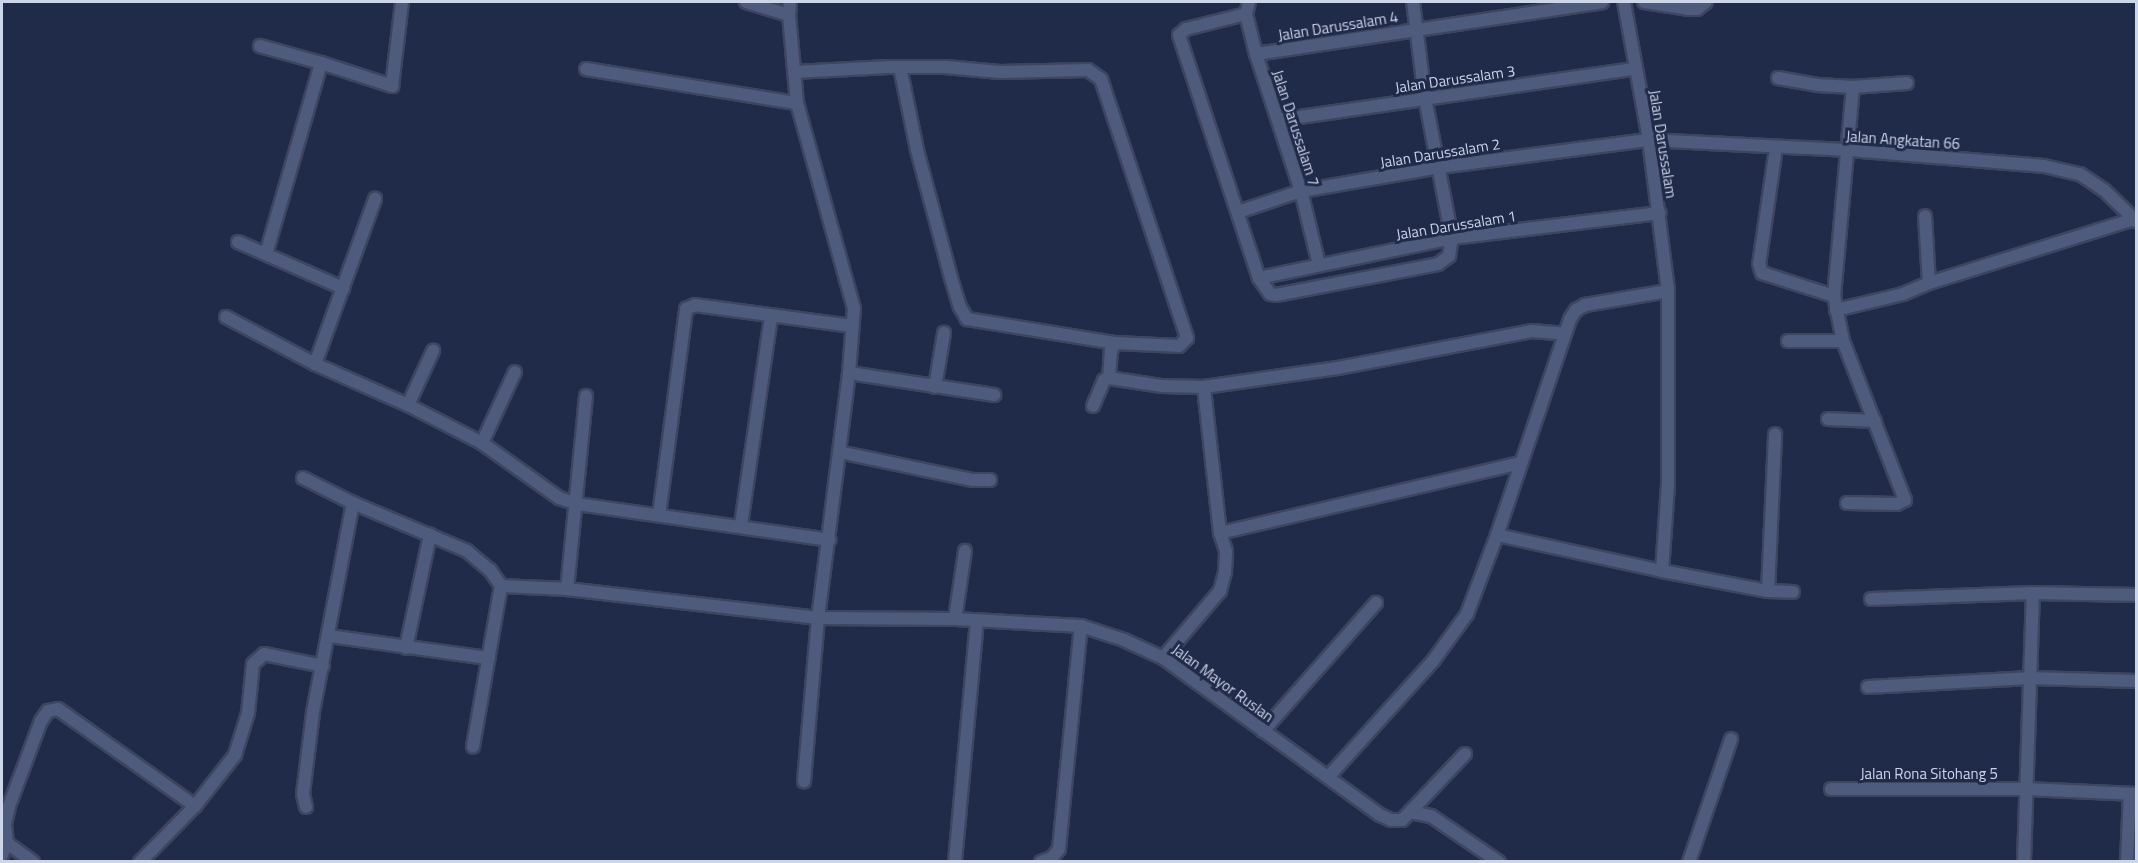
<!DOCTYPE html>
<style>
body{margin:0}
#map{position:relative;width:2138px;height:863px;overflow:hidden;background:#202a49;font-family:"Titillium Web",sans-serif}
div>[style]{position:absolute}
.roads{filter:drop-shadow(2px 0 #3d455f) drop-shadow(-2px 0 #3d455f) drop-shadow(0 2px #3d455f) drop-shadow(0 -2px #3d455f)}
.street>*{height:12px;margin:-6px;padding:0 6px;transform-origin:6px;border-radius:6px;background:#4e5b7d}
span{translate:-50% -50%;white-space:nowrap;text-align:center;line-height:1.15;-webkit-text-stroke:6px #202a49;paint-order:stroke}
.street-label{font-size:15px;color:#cdd5e9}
.frame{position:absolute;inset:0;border:3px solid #cdd5e9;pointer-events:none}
</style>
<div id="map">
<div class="roads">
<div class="street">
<i style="left:746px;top:2px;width:45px;rotate:16.8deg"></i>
<i style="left:790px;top:2px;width:13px;rotate:94deg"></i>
<i style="left:789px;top:15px;width:88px;rotate:84.8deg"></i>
<i style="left:797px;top:103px;width:213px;rotate:74.5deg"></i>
<i style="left:854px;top:308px;width:65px;rotate:94.4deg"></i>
<i style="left:849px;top:373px;width:247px;rotate:97.2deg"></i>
<i style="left:818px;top:618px;width:164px;rotate:94.9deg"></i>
<i style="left:1249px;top:2px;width:12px;rotate:104deg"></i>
<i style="left:1246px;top:14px;width:41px;rotate:76deg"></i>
<i style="left:1256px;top:54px;width:144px;rotate:71.8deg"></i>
<i style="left:1301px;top:191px;width:76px;rotate:76.3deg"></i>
<i style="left:1624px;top:2px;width:140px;rotate:79.7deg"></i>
<i style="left:1649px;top:140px;width:152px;rotate:82.8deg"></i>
<i style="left:1668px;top:291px;width:193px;rotate:90deg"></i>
<i style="left:1668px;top:484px;width:87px;rotate:93.9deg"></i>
<i style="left:1644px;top:2px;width:46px;rotate:8.8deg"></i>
<i style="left:1689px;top:9px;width:8px"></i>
<i style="left:1697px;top:9px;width:11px;rotate:-38deg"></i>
<i style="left:1246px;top:14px;width:62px;rotate:166deg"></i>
<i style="left:1186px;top:29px;width:9px;rotate:139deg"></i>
<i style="left:1179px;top:35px;width:256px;rotate:71.8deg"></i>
<i style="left:1259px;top:278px;width:19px;rotate:55deg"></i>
<i style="left:1270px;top:294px;width:6px;rotate:9deg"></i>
<i style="left:1276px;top:295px;width:165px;rotate:-10.8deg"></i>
<i style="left:1438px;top:264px;width:14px;rotate:-36deg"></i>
<i style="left:1449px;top:256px;width:18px;rotate:-81deg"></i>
<i style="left:1452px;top:238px;width:143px;rotate:-100.9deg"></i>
<i style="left:1425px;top:98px;width:97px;rotate:-97.1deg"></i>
<i style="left:260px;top:46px;width:63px;rotate:15.6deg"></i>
<i style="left:1256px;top:54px;width:350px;rotate:-8.5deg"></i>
<i style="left:900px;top:67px;width:85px;rotate:78.4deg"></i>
<i style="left:917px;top:150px;width:132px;rotate:75.1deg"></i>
<i style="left:951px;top:278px;width:30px;rotate:73deg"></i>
<i style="left:960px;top:307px;width:14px;rotate:60deg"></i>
<i style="left:967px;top:319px;width:151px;rotate:9.2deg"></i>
<i style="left:586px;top:69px;width:214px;rotate:9.2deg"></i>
<i style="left:794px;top:72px;width:95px;rotate:-3deg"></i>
<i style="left:889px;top:67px;width:56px"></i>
<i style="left:945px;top:67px;width:55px;rotate:5.2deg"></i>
<i style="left:1000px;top:72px;width:88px;rotate:-1.3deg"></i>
<i style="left:1088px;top:70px;width:16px;rotate:35deg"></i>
<i style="left:1101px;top:79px;width:273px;rotate:71.6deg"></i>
<i style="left:1187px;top:338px;width:11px;rotate:135deg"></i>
<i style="left:1179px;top:346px;width:63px;rotate:-177.3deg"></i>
<i style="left:1116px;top:343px;width:9px;rotate:126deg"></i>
<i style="left:1111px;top:350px;width:28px;rotate:94deg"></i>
<i style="left:1778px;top:78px;width:40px;rotate:10deg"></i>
<i style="left:1817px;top:85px;width:36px;rotate:3deg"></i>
<i style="left:1853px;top:87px;width:54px;rotate:-4.2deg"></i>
<i style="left:1279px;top:120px;width:360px;rotate:-8.2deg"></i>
<i style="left:1776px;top:148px;width:117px;rotate:98.3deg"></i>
<i style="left:1759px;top:264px;width:9px;rotate:72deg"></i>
<i style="left:1762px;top:273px;width:76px;rotate:17.7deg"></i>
<i style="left:1238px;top:212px;width:66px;rotate:-18.4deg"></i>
<i style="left:1301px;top:191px;width:141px;rotate:-9.8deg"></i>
<i style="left:1440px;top:167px;width:211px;rotate:-7.4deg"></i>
<i style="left:1649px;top:140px;width:200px;rotate:2.9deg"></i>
<i style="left:1849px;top:150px;width:196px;rotate:4.7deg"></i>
<i style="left:2044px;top:166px;width:37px;rotate:13deg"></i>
<i style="left:2080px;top:174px;width:29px;rotate:34deg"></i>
<i style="left:2104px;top:190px;width:45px;rotate:44.1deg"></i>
<i style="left:238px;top:242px;width:115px;rotate:23.7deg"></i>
<i style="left:266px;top:254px;width:199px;rotate:-73.9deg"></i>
<i style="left:321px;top:63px;width:75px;rotate:17.9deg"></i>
<i style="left:392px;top:86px;width:85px;rotate:-83.2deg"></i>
<i style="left:1259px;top:278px;width:197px;rotate:-11.7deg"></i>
<i style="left:1452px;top:238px;width:209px;rotate:-6.9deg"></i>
<i style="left:1929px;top:283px;width:215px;rotate:-17.3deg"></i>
<i style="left:1836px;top:310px;width:69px;rotate:-13.4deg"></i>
<i style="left:1903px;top:294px;width:28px;rotate:-23deg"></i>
<i style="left:1929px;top:283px;width:67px;rotate:-93.4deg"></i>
<i style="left:226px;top:317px;width:101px;rotate:27.8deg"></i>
<i style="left:315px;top:364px;width:102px;rotate:23.8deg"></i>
<i style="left:408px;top:405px;width:83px;rotate:27.2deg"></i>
<i style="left:482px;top:443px;width:95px;rotate:35.5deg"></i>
<i style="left:559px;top:498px;width:19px;rotate:18deg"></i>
<i style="left:577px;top:504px;width:255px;rotate:8.1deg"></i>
<i style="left:1788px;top:341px;width:55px"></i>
<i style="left:315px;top:364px;width:176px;rotate:-70deg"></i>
<i style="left:849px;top:373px;width:147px;rotate:8.6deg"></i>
<i style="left:935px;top:387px;width:55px;rotate:-80.5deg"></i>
<i style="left:586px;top:396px;width:194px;rotate:95.6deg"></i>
<i style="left:567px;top:589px;width:253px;rotate:6.6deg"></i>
<i style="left:818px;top:618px;width:137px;rotate:0.4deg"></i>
<i style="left:955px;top:619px;width:126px;rotate:3.2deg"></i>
<i style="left:1081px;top:626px;width:45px;rotate:18deg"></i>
<i style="left:1124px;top:640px;width:43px;rotate:24.8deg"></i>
<i style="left:1163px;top:658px;width:268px;rotate:35.9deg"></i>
<i style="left:1380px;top:815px;width:12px;rotate:24deg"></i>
<i style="left:1391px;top:820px;width:11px"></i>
<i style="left:1402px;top:820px;width:11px;rotate:-45deg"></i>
<i style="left:1410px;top:812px;width:21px;rotate:11deg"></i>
<i style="left:1431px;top:816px;width:82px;rotate:34.1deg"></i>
<i style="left:408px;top:405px;width:60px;rotate:-65.2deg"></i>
<i style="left:1093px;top:406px;width:28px;rotate:-67deg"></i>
<i style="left:1104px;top:380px;width:5px;rotate:-22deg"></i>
<i style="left:1109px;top:378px;width:54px;rotate:8.6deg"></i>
<i style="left:1162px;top:386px;width:42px;rotate:1.4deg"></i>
<i style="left:1204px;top:387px;width:135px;rotate:-8.1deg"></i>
<i style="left:1338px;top:368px;width:197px;rotate:-10.8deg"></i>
<i style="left:1532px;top:331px;width:32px;rotate:5deg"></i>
<i style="left:1828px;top:419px;width:47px;rotate:2.4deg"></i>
<i style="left:482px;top:443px;width:78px;rotate:-65.1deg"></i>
<i style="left:839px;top:452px;width:137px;rotate:11.8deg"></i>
<i style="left:973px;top:480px;width:17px"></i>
<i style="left:303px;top:478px;width:56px;rotate:26.6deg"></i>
<i style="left:353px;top:503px;width:124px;rotate:22.8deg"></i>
<i style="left:467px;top:551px;width:30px;rotate:40deg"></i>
<i style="left:490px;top:570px;width:19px;rotate:55deg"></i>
<i style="left:501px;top:586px;width:163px;rotate:99.9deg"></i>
<i style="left:1847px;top:503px;width:50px;rotate:1.1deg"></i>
<i style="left:1897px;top:504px;width:9px;rotate:-27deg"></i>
<i style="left:1905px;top:500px;width:171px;rotate:-111.3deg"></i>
<i style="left:1843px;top:341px;width:46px;rotate:-101.3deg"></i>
<i style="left:1834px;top:296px;width:210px;rotate:-84.8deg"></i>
<i style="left:659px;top:515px;width:208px;rotate:-82.5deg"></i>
<i style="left:686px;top:309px;width:10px;rotate:-24deg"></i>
<i style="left:695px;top:305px;width:158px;rotate:7.6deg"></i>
<i style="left:741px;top:525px;width:210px;rotate:-81.8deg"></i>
<i style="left:1220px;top:533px;width:309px;rotate:-13.1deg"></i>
<i style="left:1497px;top:535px;width:169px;rotate:12.3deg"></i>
<i style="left:1662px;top:571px;width:108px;rotate:10.7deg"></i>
<i style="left:1768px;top:591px;width:25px;rotate:2deg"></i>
<i style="left:501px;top:586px;width:66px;rotate:2.6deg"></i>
<i style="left:1768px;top:591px;width:157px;rotate:-87.4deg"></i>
<i style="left:1871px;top:599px;width:162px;rotate:-2.1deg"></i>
<i style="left:2033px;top:593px;width:103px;rotate:1.1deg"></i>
<i style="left:955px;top:619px;width:69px;rotate:-81.6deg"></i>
<i style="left:329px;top:636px;width:161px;rotate:7.9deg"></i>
<i style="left:406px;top:648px;width:116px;rotate:-78deg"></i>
<i style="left:1163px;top:658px;width:88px;rotate:-49.6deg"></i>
<i style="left:1220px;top:591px;width:20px;rotate:-75deg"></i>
<i style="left:1225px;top:572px;width:21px;rotate:-87deg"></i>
<i style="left:1226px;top:551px;width:19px;rotate:-108deg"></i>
<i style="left:1220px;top:533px;width:147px;rotate:-96.3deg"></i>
<i style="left:1868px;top:687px;width:162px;rotate:-3.2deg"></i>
<i style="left:2030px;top:678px;width:106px;rotate:1.6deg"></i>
<i style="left:1263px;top:731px;width:171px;rotate:-48.6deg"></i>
<i style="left:1329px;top:776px;width:155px;rotate:-47.9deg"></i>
<i style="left:1433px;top:661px;width:58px;rotate:-54.1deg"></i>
<i style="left:1467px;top:614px;width:85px;rotate:-69.2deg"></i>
<i style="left:1497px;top:535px;width:228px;rotate:-71.3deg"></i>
<i style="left:1570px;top:319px;width:11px;rotate:-56deg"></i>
<i style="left:1576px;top:310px;width:10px;rotate:-29deg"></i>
<i style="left:1585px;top:305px;width:84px;rotate:-9.6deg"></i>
<i style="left:1831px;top:789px;width:195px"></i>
<i style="left:2026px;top:789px;width:110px;rotate:2.6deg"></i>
<i style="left:306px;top:807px;width:13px;rotate:-103deg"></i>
<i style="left:303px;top:794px;width:83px;rotate:-83deg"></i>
<i style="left:313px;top:712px;width:213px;rotate:-79.2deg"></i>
<i style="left:1410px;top:812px;width:80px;rotate:-46.5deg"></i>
<i style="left:7px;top:843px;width:32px;rotate:36deg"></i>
<i style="left:2px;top:855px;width:13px;rotate:-67deg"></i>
<i style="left:7px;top:843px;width:19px;rotate:-96deg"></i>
<i style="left:5px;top:824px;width:18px;rotate:-77deg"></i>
<i style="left:9px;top:806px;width:91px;rotate:-69.4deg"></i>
<i style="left:41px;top:721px;width:12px;rotate:-55deg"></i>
<i style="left:48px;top:711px;width:10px;rotate:-11deg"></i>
<i style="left:58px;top:709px;width:168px;rotate:35.3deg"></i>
<i style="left:140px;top:862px;width:78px;rotate:-45.5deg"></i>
<i style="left:195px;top:806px;width:65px;rotate:-51.9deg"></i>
<i style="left:235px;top:755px;width:44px;rotate:-72.8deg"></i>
<i style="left:248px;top:713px;width:49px;rotate:-84.2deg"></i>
<i style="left:253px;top:664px;width:15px;rotate:-42deg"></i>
<i style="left:264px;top:654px;width:60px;rotate:11.5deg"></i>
<i style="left:955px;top:862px;width:243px;rotate:-84.8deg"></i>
<i style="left:1041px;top:862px;width:12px;rotate:-20deg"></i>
<i style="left:1052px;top:858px;width:11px;rotate:-52deg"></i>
<i style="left:1059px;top:849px;width:224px;rotate:-84.4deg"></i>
<i style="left:1689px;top:862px;width:130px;rotate:-71.1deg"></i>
<i style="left:2024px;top:862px;width:269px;rotate:-88.1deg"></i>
<i style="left:2127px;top:862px;width:68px;rotate:-87.5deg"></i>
</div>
</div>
<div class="street-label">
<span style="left:1338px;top:26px;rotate:-9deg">Jalan Darussalam 4</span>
<span style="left:1455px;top:79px;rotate:-8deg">Jalan Darussalam 3</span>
<span style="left:1296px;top:128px;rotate:72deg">Jalan Darussalam 7</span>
<span style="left:1903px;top:140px;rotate:4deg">Jalan Angkatan 66</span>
<span style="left:1663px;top:144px;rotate:81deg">Jalan Darussalam</span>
<span style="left:1440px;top:153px;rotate:-9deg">Jalan Darussalam 2</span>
<span style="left:1456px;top:225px;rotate:-9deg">Jalan Darussalam 1</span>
<span style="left:1223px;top:683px;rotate:36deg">Jalan Mayor Ruslan</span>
<span style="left:1929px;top:774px">Jalan Rona Sitohang 5</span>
</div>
<div class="frame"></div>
</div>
